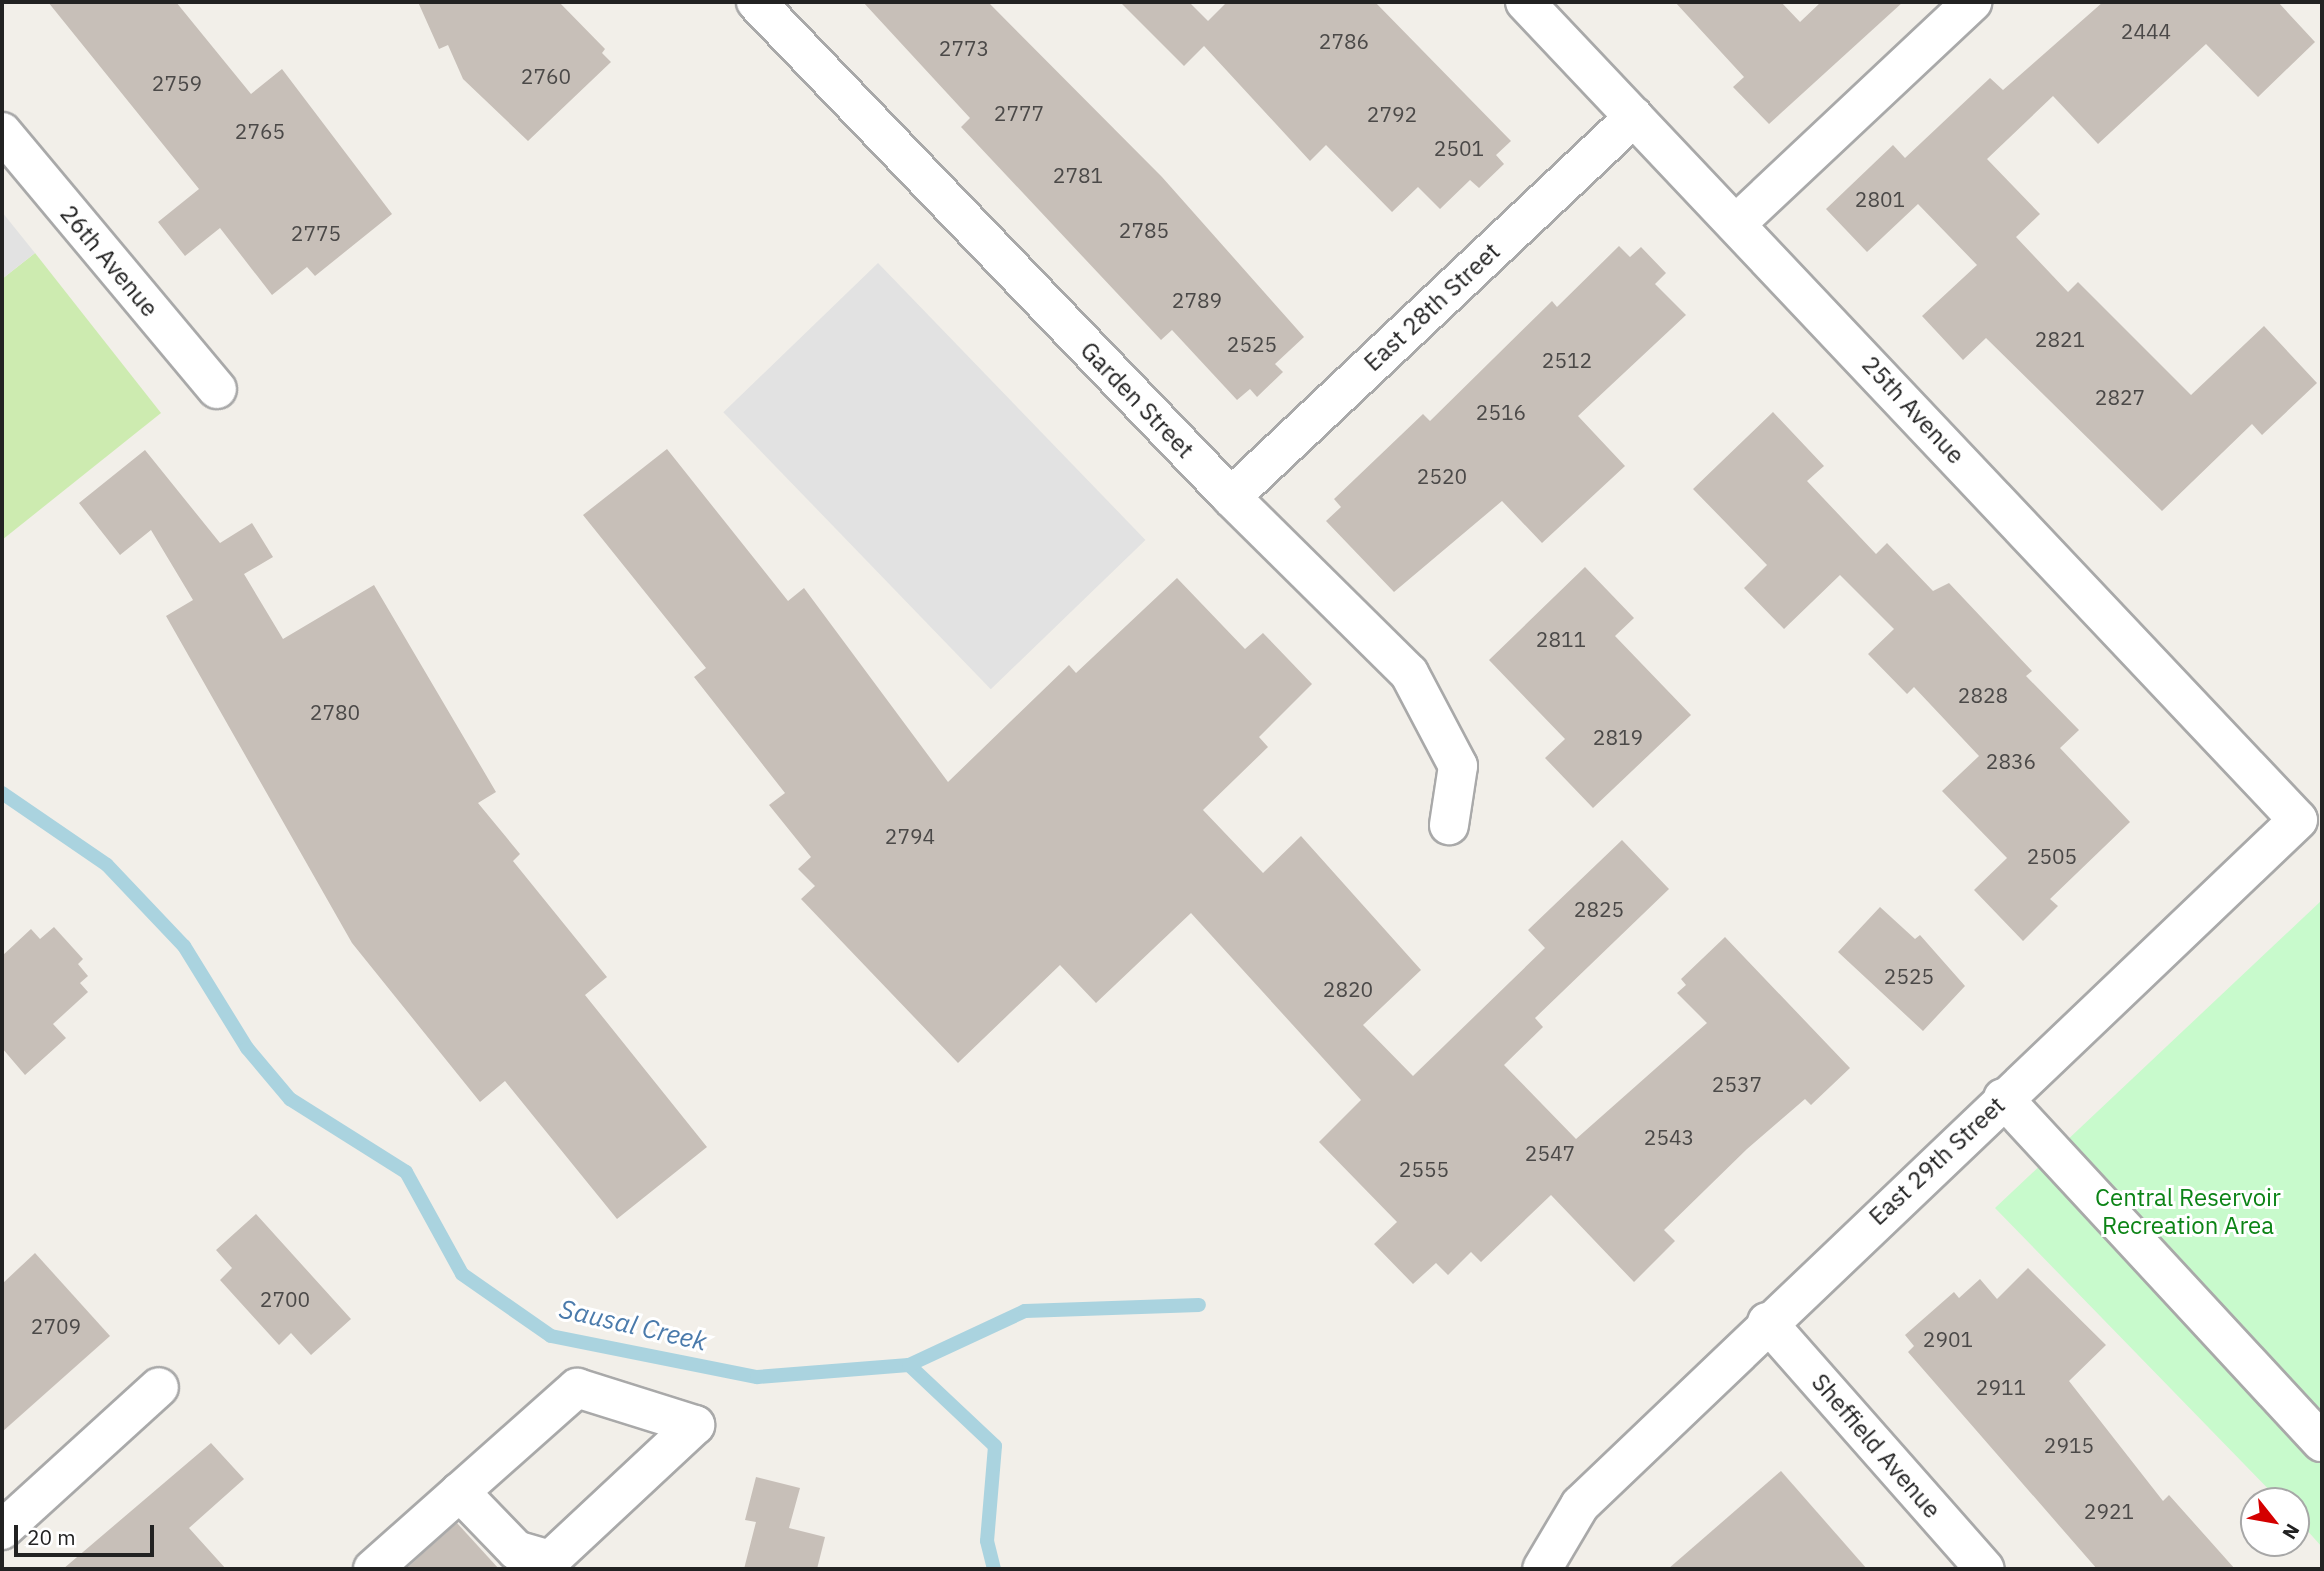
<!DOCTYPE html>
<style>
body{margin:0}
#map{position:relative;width:2324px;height:1571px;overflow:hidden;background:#f2efe9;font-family:"IBM Plex Sans",sans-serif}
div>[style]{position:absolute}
.grass>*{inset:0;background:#cdebb0}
.park>*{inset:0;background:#c8facc}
.parking>*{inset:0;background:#e2e2e2;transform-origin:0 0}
.stream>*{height:14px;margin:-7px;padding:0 7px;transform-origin:7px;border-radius:7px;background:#aad3df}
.building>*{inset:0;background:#c7bfb8}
.roads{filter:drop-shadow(2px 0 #a9a9a9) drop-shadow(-2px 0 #a9a9a9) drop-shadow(0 2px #a9a9a9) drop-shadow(0 -2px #a9a9a9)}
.minor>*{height:38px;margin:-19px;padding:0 19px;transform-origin:19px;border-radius:19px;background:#fff}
span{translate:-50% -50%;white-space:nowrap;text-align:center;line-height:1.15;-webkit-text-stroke:6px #fff;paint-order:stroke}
.number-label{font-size:21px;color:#4b4948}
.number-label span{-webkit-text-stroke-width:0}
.street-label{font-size:24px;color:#222}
.park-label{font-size:24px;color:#0c8416}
.water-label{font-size:26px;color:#4a7aab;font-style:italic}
.frame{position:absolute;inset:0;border:4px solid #222;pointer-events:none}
.north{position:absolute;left:2240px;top:1487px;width:70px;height:70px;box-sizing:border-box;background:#fff;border:2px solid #a7a7a7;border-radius:50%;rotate:121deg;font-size:19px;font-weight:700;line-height:28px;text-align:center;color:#222}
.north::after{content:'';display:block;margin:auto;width:24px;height:32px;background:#d40000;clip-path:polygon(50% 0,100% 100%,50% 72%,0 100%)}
.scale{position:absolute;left:14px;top:1525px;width:140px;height:32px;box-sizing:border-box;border:4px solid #222;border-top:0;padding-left:9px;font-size:21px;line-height:24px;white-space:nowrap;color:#222;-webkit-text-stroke:5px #fff;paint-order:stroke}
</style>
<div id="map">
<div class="grass">
<i style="clip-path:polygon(35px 253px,161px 413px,2px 540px,2px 279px)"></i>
</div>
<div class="park">
<i style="clip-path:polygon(2322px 900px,2322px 1547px,2296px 1518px,2296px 1501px,2280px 1501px,1995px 1208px)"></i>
</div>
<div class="parking">
<i style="clip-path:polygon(2px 212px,35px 253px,2px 279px)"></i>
<i style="left:878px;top:263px;width:385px;height:215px;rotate:46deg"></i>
</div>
<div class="stream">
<i style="left:2px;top:793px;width:127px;rotate:34.4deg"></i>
<i style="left:107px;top:865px;width:112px;rotate:46.5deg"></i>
<i style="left:184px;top:946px;width:120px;rotate:58.3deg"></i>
<i style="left:247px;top:1048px;width:67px;rotate:49.9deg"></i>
<i style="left:290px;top:1099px;width:137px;rotate:32.2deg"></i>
<i style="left:406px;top:1172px;width:116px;rotate:61.2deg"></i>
<i style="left:462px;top:1274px;width:108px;rotate:34.9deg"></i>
<i style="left:551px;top:1336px;width:210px;rotate:11.3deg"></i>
<i style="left:757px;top:1377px;width:152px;rotate:-4.5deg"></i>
<i style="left:909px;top:1365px;width:118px;rotate:43.3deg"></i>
<i style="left:995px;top:1446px;width:95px;rotate:94.8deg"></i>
<i style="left:987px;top:1541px;width:29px;rotate:76deg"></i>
<i style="left:909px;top:1365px;width:128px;rotate:-25deg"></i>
<i style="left:1025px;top:1311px;width:174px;rotate:-2deg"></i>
</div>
<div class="building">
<i style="clip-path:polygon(48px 2px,176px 2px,251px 94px,282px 69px,392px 214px,315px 276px,307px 267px,272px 295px,220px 228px,185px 256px,158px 222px,199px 189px)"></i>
<i style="clip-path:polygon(418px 2px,559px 2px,605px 49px,602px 53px,611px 62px,528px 141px,463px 79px,448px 45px,439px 49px)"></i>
<i style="clip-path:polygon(863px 2px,988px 2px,1162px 177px,1304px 337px,1275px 364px,1283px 372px,1257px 397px,1250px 389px,1237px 400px,1172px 330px,1161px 340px,961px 127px,970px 118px)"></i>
<i style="clip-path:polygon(1120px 2px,1189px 2px,1208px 21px,1227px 2px,1375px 2px,1511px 141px,1496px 155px,1504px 164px,1479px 188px,1470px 180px,1440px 209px,1418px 187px,1392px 212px,1326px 145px,1310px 161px,1204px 46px,1184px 66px)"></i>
<i style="clip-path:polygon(1675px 2px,1781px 2px,1800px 22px,1821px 2px,1903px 2px,1769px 124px,1733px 87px,1744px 77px)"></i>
<i style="clip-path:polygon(2103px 2px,2278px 2px,2315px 42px,2258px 97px,2206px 44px,2098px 144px,2053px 96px,1987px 159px,2040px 214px,2016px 237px,2068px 292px,2078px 282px,2191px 395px,2264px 326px,2317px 383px,2262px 435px,2252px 424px,2162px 511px,1986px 338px,1963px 360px,1922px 316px,1977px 265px,1918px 204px,1867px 252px,1826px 209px,1893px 145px,1905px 158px,1990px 78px,2003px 90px)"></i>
<i style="clip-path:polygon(1619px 246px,1630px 257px,1641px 247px,1666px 273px,1655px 284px,1686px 315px,1578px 416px,1625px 466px,1542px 543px,1502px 501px,1394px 592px,1326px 521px,1341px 507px,1334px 499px,1423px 414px,1430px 421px,1552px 301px,1557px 307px)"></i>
<i style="clip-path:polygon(1773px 412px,1824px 466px,1807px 481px,1876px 554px,1887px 543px,1933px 591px,1949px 583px,2032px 671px,2026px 676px,2079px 730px,2060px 748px,2130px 822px,2050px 899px,2058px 906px,2023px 941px,1974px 890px,2007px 858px,1942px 791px,1979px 756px,1914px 687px,1907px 694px,1868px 654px,1894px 629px,1840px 575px,1784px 629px,1744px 588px,1767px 565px,1693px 489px)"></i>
<i style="clip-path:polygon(667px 449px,788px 601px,804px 588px,948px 782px,1069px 665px,1076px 673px,1177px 578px,1245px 649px,1263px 633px,1312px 684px,1259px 737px,1268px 747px,1203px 810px,1263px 873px,1301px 836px,1421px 970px,1363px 1025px,1413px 1076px,1545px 948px,1528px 930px,1622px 840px,1669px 889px,1535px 1018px,1543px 1027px,1504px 1065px,1576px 1139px,1707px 1023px,1677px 993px,1686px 985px,1681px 979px,1725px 937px,1850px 1068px,1811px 1105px,1805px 1099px,1747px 1149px,1664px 1230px,1675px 1241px,1634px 1282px,1551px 1195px,1481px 1262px,1471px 1252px,1448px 1275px,1436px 1263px,1413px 1284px,1374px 1244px,1397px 1222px,1319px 1142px,1361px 1100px,1191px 913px,1096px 1003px,1060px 965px,958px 1063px,801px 899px,815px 886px,798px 869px,811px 857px,769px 805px,785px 793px,694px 677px,706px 668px,583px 515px)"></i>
<i style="clip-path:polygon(145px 450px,220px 543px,252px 523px,273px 557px,244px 574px,283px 639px,374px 585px,496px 792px,478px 803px,520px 854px,513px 861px,607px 977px,585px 995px,707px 1147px,617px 1219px,505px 1081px,480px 1102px,352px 943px,166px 616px,193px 600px,151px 530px,120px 555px,79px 503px)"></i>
<i style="clip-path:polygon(1585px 567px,1634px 618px,1615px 636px,1691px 715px,1593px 808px,1545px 758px,1565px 739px,1489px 660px)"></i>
<i style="clip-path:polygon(1880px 907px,1915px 939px,1920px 935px,1965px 986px,1923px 1031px,1838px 952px)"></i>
<i style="clip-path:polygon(54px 927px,83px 959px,78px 964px,88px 976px,80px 983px,88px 992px,53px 1024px,66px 1038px,25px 1075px,2px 1048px,2px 956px,31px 929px,40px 939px)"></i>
<i style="clip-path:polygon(256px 1214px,351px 1319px,311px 1355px,291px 1333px,279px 1345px,220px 1280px,232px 1268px,216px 1250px)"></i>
<i style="clip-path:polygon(35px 1253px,110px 1336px,2px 1432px,2px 1284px)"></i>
<i style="clip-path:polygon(2028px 1268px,2106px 1345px,2069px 1381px,2163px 1501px,2169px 1495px,2235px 1569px,2097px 1569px,1908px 1352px,1914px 1346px,1905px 1335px,1954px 1292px,1959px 1298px,1980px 1279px,1997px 1299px)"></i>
<i style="clip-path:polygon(211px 1443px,244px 1479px,189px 1528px,226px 1569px,63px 1569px)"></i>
<i style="clip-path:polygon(1781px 1471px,1867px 1569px,1668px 1569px)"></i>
<i style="clip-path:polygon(756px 1477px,800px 1488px,789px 1528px,825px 1537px,817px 1569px,744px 1569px,756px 1522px,745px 1520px)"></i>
<i style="clip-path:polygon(457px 1523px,499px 1569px,406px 1569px,420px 1556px)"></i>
</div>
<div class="roads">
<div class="minor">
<i style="left:756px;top:2px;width:686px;rotate:46.18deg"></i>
<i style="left:1231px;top:497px;width:250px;rotate:44.7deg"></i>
<i style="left:1409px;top:673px;width:105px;rotate:62.2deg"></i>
<i style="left:1458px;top:766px;width:60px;rotate:98.7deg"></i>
<i style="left:1525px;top:2px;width:1125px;rotate:46.62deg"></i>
<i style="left:2298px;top:820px;width:992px;rotate:136.35deg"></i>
<i style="left:1580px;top:1505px;width:74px;rotate:120.7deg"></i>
<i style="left:2px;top:132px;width:335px;rotate:50.1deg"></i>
<i style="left:1737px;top:223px;width:323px;rotate:-43.2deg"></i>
<i style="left:1231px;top:497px;width:554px;rotate:-43.32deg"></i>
<i style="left:2003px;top:1098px;width:469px;rotate:47.2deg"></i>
<i style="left:1767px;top:1322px;width:329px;rotate:48.6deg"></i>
<i style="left:2px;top:1530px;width:212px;rotate:-42.3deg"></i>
<i style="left:373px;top:1569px;width:273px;rotate:-41.6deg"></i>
<i style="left:577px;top:1388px;width:124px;rotate:17.4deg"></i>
<i style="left:695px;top:1425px;width:198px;rotate:137deg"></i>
<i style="left:550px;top:1560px;width:35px;rotate:-164deg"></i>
<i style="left:516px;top:1550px;width:81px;rotate:-134deg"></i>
</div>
</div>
<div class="number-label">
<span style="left:2146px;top:31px">2444</span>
<span style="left:1344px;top:41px">2786</span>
<span style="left:964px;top:48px">2773</span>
<span style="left:546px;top:76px">2760</span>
<span style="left:177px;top:83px">2759</span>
<span style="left:1019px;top:113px">2777</span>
<span style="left:1392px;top:114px">2792</span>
<span style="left:260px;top:131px">2765</span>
<span style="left:1459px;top:148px">2501</span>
<span style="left:1078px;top:175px">2781</span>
<span style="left:1880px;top:199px">2801</span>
<span style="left:1144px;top:230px">2785</span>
<span style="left:316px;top:233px">2775</span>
<span style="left:1197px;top:300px">2789</span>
<span style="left:2060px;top:339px">2821</span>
<span style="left:1252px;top:344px">2525</span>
<span style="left:1567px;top:360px">2512</span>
<span style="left:2120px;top:397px">2827</span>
<span style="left:1501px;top:412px">2516</span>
<span style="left:1442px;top:476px">2520</span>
<span style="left:1561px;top:639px">2811</span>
<span style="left:1983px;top:695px">2828</span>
<span style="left:335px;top:712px">2780</span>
<span style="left:1618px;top:737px">2819</span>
<span style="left:2011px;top:761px">2836</span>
<span style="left:910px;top:836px">2794</span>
<span style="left:2052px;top:856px">2505</span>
<span style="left:1599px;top:909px">2825</span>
<span style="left:1909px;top:976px">2525</span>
<span style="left:1348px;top:989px">2820</span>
<span style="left:1737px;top:1084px">2537</span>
<span style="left:1669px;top:1137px">2543</span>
<span style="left:1550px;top:1153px">2547</span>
<span style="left:1424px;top:1169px">2555</span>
<span style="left:285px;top:1299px">2700</span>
<span style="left:56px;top:1326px">2709</span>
<span style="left:1948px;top:1339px">2901</span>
<span style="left:2001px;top:1387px">2911</span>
<span style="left:2069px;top:1445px">2915</span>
<span style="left:2109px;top:1511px">2921</span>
</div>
<div class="street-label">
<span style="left:109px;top:261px;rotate:50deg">26th Avenue</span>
<span style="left:1432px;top:307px;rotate:-43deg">East 28th Street</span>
<span style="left:1137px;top:400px;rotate:46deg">Garden Street</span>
<span style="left:1913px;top:410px;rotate:47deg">25th Avenue</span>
<span style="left:1937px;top:1161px;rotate:-43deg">East 29th Street</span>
<span style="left:1876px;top:1446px;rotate:49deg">Sheffield Avenue</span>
</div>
<div class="park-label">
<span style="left:2188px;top:1212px">Central Reservoir<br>Recreation Area</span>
</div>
<div class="water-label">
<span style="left:633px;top:1325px;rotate:13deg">Sausal Creek</span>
</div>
<div class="frame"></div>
<div class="north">N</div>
<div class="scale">20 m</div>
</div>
